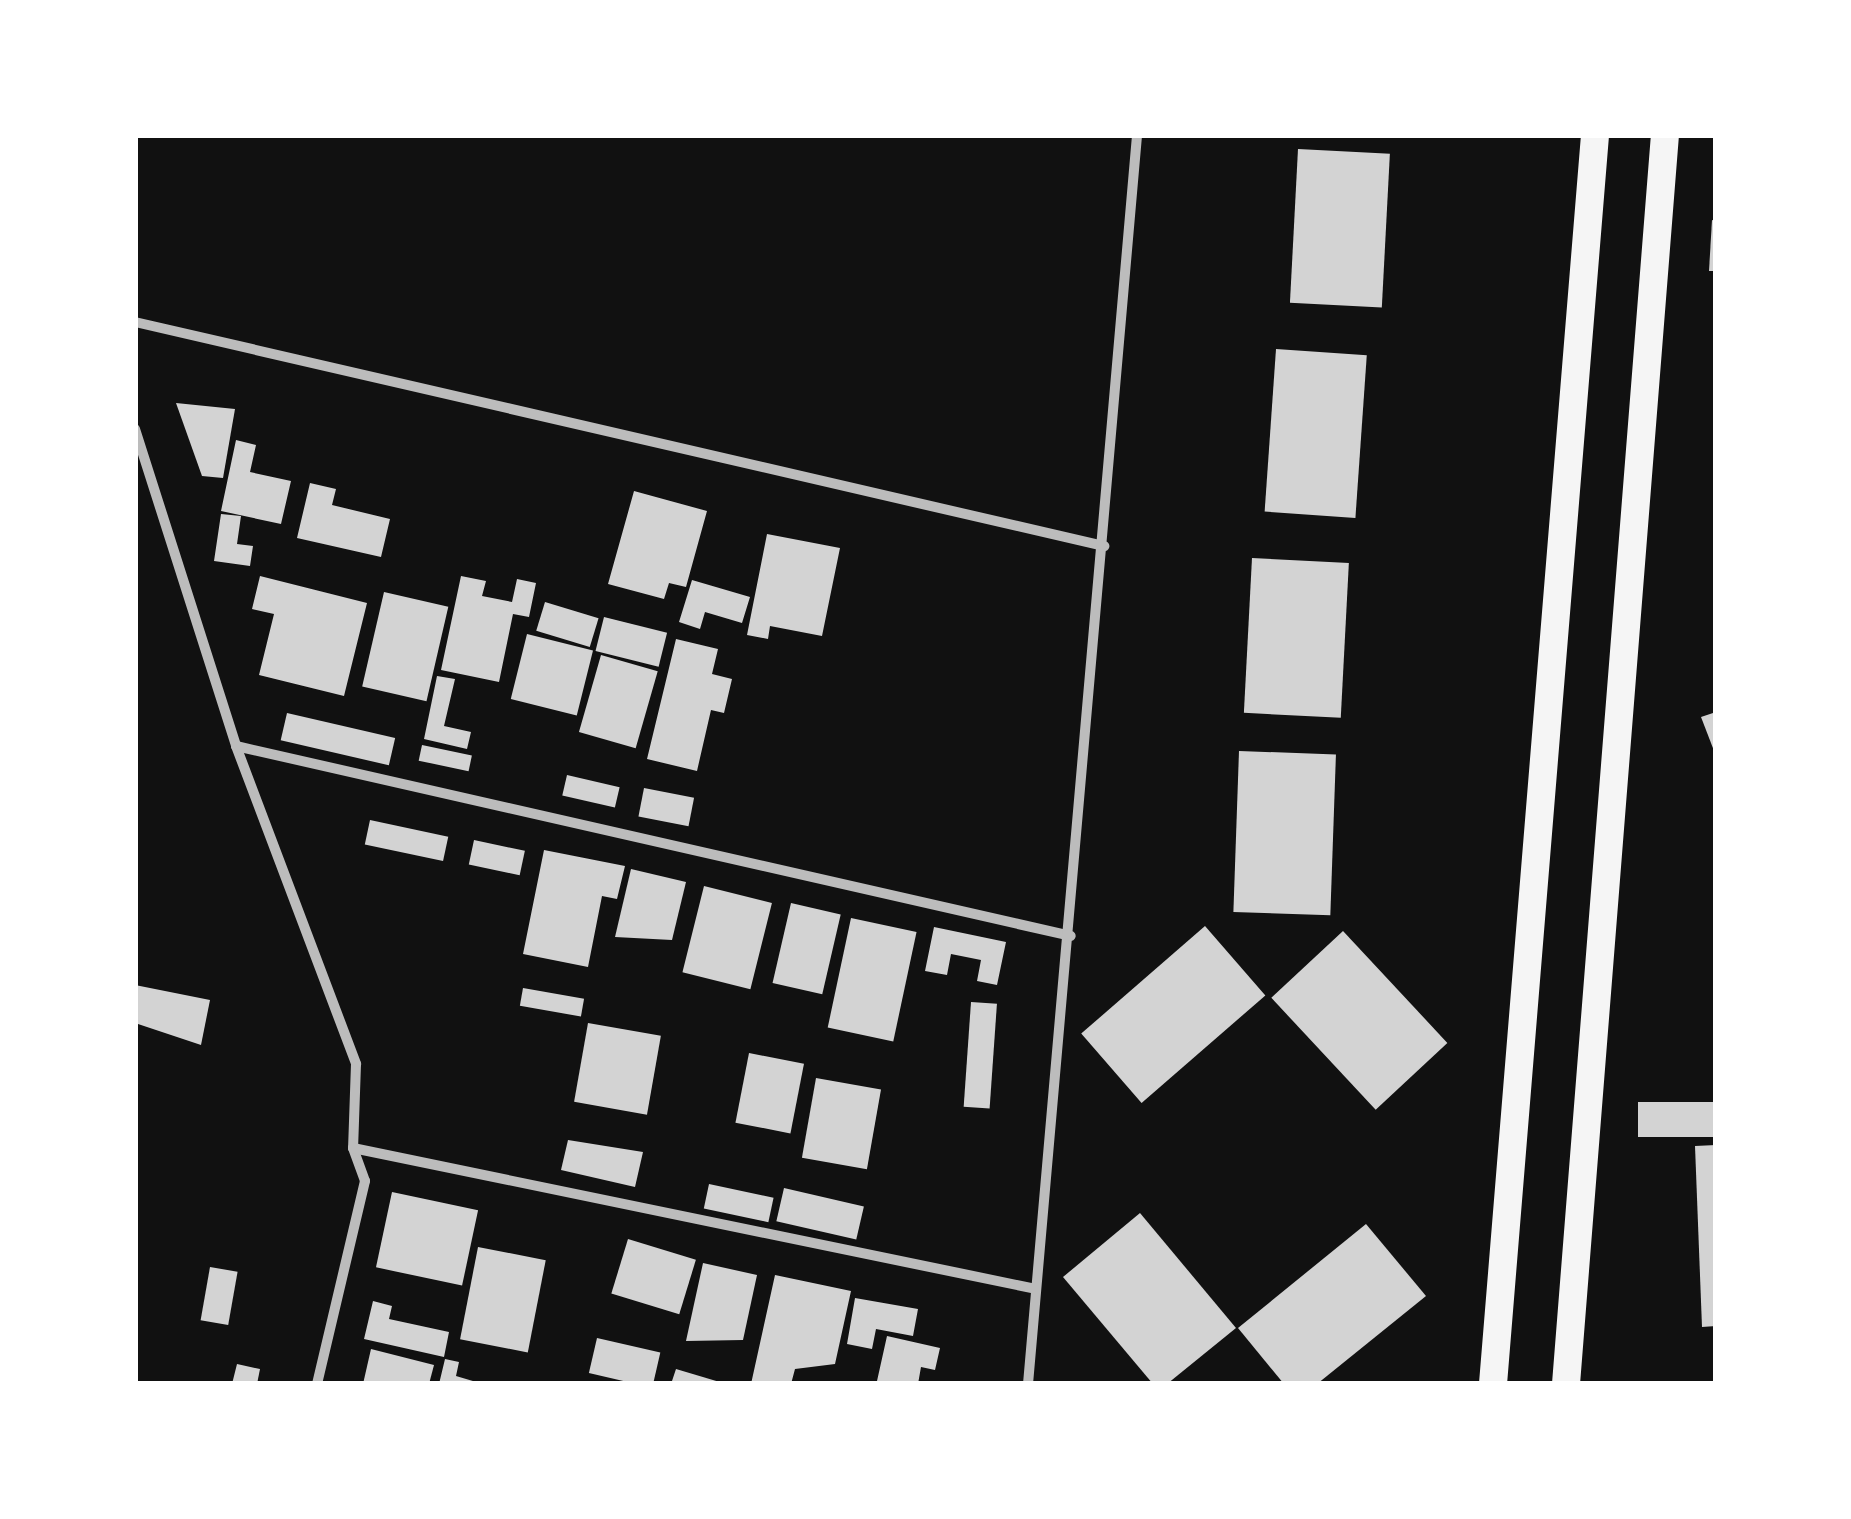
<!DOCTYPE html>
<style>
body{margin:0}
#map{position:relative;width:1851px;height:1519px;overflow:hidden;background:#111;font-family:Helvetica,sans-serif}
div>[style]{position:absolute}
.building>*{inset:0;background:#d3d3d3;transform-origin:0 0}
.minor>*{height:10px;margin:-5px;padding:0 5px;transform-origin:5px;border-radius:5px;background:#bcbcbc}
.trunk>*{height:28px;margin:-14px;padding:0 14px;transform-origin:14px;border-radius:14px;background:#f5f5f5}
span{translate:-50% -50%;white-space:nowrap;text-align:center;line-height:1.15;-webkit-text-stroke:8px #fff;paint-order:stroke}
.frame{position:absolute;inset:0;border:138px solid #fff;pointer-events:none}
</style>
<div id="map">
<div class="building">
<i style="left:1298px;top:149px;width:92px;height:154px;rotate:3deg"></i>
<i style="clip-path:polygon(1712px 220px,1716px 221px,1716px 271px,1709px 271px)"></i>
<i style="left:1276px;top:349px;width:91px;height:163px;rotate:4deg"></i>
<i style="clip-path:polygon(176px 403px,235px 409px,223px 478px,202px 476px)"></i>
<i style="clip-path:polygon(236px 440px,256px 445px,250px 472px,291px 481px,281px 524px,221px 511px)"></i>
<i style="clip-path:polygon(310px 483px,336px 489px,332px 505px,390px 519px,381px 557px,297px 538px)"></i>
<i style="clip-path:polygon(634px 491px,707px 511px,686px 587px,669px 583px,664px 599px,608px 584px)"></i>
<i style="clip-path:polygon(221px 514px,241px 516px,237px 544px,253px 546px,250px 566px,214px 561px)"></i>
<i style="clip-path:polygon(767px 534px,840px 548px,822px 636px,770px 626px,768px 639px,747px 635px)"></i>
<i style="left:1252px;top:558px;width:97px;height:155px;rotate:3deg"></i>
<i style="clip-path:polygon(260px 576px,367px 603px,344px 696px,259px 675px,274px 614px,252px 609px)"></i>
<i style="clip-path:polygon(461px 576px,486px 581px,482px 596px,512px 602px,517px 579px,536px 583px,529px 617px,513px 614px,499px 682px,441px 670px)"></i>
<i style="clip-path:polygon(692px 580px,750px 597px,742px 623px,705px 612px,700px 629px,679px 622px)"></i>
<i style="left:384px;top:592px;width:66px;height:97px;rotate:13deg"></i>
<i style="left:545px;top:602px;width:56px;height:30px;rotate:17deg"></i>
<i style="left:604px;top:617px;width:65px;height:35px;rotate:14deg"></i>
<i style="left:527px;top:634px;width:68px;height:67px;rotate:14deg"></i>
<i style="clip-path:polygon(676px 639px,718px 649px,712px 674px,732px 679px,724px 713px,711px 710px,697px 771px,647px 759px)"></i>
<i style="left:601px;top:655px;width:59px;height:80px;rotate:16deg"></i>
<i style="clip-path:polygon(437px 676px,455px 679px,444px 726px,471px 732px,467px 749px,424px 739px)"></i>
<i style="clip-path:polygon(1716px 712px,1716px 756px,1701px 717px)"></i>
<i style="left:287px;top:713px;width:111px;height:28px;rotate:13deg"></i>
<i style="left:422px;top:745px;width:51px;height:16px;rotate:12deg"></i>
<i style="left:1239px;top:751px;width:97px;height:161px;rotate:2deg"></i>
<i style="left:567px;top:775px;width:54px;height:21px;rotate:13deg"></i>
<i style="left:644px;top:788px;width:51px;height:29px;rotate:11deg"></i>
<i style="left:370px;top:820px;width:80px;height:25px;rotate:12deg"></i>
<i style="left:474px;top:840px;width:52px;height:25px;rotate:12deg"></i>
<i style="clip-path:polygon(544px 850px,625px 866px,617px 899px,602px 896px,588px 967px,523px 954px)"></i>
<i style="clip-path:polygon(631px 869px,686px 882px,672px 940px,615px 937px)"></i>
<i style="left:704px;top:886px;width:70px;height:89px;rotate:14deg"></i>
<i style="left:791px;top:903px;width:51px;height:82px;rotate:13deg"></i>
<i style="left:851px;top:918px;width:67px;height:112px;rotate:12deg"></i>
<i style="left:1205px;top:926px;width:92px;height:164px;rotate:49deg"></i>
<i style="clip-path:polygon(934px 927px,1006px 942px,997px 985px,977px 981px,981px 960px,951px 954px,947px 975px,925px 971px)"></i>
<i style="left:1343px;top:931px;width:153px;height:98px;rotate:47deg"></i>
<i style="clip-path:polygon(135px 985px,210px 1000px,201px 1045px,135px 1023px)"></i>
<i style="left:523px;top:988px;width:62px;height:18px;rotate:10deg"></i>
<i style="left:971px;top:1002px;width:26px;height:105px;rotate:4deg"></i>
<i style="left:588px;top:1023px;width:74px;height:80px;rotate:10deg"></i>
<i style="left:749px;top:1053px;width:56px;height:71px;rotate:11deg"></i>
<i style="left:816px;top:1078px;width:66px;height:81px;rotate:10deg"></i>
<i style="left:1638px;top:1102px;width:78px;height:35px"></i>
<i style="clip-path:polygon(568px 1140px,643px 1152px,635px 1187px,561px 1170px)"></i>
<i style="clip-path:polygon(1716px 1145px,1716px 1326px,1702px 1327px,1695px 1146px)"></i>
<i style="left:709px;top:1184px;width:66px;height:25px;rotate:12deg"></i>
<i style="left:784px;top:1188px;width:82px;height:34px;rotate:13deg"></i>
<i style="left:392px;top:1192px;width:88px;height:77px;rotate:12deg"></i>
<i style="clip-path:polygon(1140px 1213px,1236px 1328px,1167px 1384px,1153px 1384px,1063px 1277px)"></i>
<i style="clip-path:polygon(1366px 1224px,1426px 1296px,1317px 1384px,1284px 1384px,1238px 1328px)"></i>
<i style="left:628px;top:1239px;width:71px;height:57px;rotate:17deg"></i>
<i style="left:478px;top:1247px;width:69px;height:94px;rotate:11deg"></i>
<i style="clip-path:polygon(703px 1263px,757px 1275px,743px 1340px,686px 1341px)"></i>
<i style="left:210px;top:1267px;width:28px;height:54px;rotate:10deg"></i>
<i style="clip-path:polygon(775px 1275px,851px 1291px,835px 1364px,795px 1369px,791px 1384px,751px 1384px)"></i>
<i style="clip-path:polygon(855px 1298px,918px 1309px,913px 1336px,876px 1329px,872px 1349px,847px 1344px)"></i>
<i style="clip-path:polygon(373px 1301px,392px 1306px,389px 1319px,449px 1332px,444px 1357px,364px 1339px)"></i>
<i style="clip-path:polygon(887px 1336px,940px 1348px,935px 1370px,921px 1367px,918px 1384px,877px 1381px)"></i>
<i style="left:597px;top:1338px;width:65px;height:36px;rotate:13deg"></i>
<i style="clip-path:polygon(371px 1349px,434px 1365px,429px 1384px,363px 1384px)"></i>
<i style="clip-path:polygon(445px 1359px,459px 1362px,456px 1376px,483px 1384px,439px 1384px)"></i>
<i style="clip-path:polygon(237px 1364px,260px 1369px,257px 1384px,232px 1384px)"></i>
<i style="clip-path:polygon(676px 1369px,723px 1383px,723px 1384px,671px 1384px)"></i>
</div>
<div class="minor">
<i style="left:135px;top:322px;width:995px;rotate:13.02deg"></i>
<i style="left:135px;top:429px;width:333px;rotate:72.3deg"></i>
<i style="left:236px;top:746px;width:340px;rotate:69.3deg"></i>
<i style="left:356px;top:1064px;width:84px;rotate:92deg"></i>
<i style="left:353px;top:1148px;width:35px;rotate:70deg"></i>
<i style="left:365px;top:1181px;width:209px;rotate:103.3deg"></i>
<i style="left:236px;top:746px;width:856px;rotate:12.82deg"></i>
<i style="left:353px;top:1148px;width:697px;rotate:11.66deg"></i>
<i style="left:1028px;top:1384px;width:1254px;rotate:-85.01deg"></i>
</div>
<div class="trunk">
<i style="left:1493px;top:1384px;width:1253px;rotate:-85.33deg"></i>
<i style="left:1566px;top:1384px;width:1253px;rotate:-85.47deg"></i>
</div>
<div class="frame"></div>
</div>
